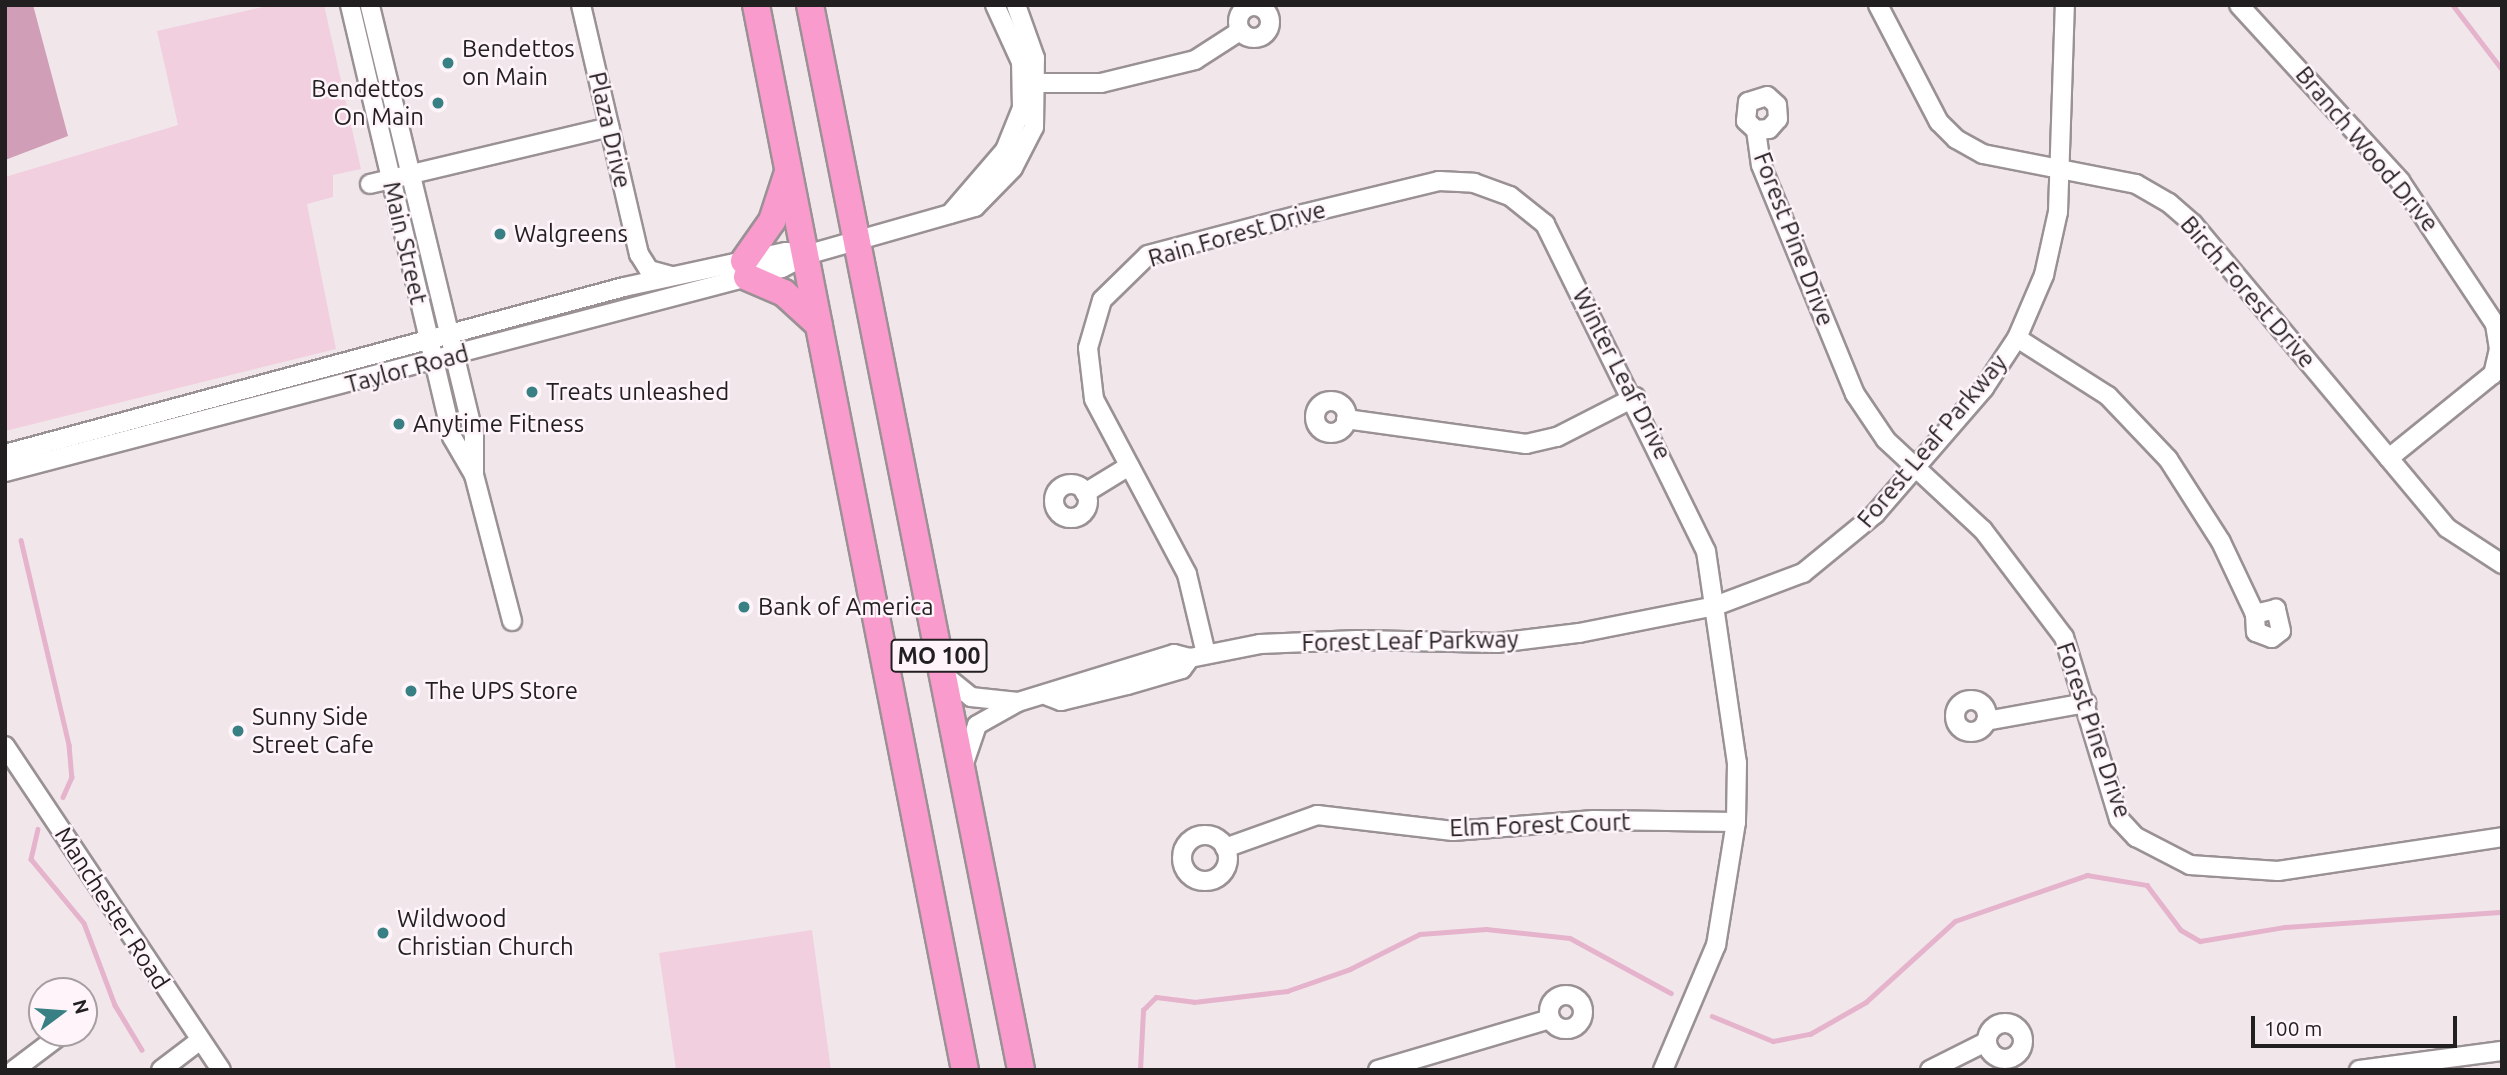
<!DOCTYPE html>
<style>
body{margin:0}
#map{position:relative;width:2507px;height:1075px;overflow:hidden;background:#f1e7eb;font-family:Ubuntu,sans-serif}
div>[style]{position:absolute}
.green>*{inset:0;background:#f1cfdf}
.forest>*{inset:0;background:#d09eb6}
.stream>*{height:4.5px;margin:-2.25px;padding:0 2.25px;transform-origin:2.25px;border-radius:2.25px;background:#e5b3cb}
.roads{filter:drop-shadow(2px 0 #9a9195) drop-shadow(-2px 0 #9a9195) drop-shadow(0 2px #9a9195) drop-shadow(0 -2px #9a9195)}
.minor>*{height:18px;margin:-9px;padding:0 9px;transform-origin:9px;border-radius:9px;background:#fff}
.minor>.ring{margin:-9px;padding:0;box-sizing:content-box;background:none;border:18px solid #fff;border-radius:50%}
.highway>*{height:26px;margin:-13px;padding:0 13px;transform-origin:13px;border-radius:13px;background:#f99bcc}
.dots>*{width:19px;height:19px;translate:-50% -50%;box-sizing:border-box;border:4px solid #fef4f9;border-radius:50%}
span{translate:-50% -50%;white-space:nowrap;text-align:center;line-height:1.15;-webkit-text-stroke:5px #fef4f9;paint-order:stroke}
.shield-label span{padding:2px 5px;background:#fef4f9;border:2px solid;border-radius:5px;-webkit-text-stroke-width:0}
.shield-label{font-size:23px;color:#221f20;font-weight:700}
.poi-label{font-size:24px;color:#221f20}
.left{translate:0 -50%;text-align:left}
.right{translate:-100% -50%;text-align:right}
.street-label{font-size:24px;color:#221f20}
.frame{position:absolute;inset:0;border:7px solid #221f20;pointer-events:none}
.north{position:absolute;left:28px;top:977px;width:70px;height:70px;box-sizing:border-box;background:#fef4f9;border:2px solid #a69fa2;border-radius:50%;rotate:74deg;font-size:19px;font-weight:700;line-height:28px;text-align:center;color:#221f20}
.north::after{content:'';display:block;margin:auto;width:24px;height:32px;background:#388083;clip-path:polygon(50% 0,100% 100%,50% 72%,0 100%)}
.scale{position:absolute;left:2251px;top:1016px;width:206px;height:32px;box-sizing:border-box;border:4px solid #221f20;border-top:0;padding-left:9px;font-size:21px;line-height:24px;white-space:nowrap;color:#221f20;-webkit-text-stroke:5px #fef4f9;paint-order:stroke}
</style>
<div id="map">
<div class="green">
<i style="clip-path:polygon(272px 5px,324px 5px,361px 169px,333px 175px,333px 197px,307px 204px,336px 349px,5px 431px,5px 177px,178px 125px,157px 31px)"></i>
<i style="clip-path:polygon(812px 930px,831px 1070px,676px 1070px,659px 953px)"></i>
</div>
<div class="forest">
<i style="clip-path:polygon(5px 5px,33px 5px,68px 136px,5px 160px)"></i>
</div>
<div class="stream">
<i style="left:2453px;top:5px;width:81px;rotate:52.6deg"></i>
<i style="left:21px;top:540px;width:211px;rotate:76.8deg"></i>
<i style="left:69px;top:745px;width:32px;rotate:85deg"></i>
<i style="left:72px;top:777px;width:22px;rotate:114deg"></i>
<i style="left:38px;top:829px;width:31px;rotate:103deg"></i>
<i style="left:31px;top:859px;width:83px;rotate:50.4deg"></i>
<i style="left:84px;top:923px;width:88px;rotate:69.3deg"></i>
<i style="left:115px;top:1005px;width:52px;rotate:59deg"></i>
<i style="left:1712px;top:1016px;width:66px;rotate:22.3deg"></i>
<i style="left:1773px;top:1041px;width:38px;rotate:-11deg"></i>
<i style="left:1810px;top:1034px;width:64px;rotate:-29.7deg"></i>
<i style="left:1866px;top:1002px;width:120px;rotate:-42.3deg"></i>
<i style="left:1955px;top:921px;width:140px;rotate:-19.2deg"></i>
<i style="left:2087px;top:875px;width:61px;rotate:9.5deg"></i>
<i style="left:2147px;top:885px;width:56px;rotate:52.9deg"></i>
<i style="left:2181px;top:930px;width:22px;rotate:30deg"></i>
<i style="left:2200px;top:941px;width:86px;rotate:-9.4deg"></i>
<i style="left:2285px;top:927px;width:218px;rotate:-4deg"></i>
<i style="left:1140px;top:1070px;width:60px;rotate:-87.1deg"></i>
<i style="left:1143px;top:1010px;width:18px;rotate:-45deg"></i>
<i style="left:1156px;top:997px;width:38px;rotate:7deg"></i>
<i style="left:1194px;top:1002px;width:94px;rotate:-6.7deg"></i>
<i style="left:1287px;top:991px;width:67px;rotate:-19.2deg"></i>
<i style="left:1350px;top:969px;width:78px;rotate:-26.6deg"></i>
<i style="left:1420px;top:934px;width:66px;rotate:-4.3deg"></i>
<i style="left:1486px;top:929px;width:84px;rotate:6.1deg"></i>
<i style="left:1570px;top:938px;width:115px;rotate:28.6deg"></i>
</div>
<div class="roads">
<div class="minor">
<i style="left:350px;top:5px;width:444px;rotate:76.7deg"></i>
<i style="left:452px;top:437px;width:44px;rotate:59.9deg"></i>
<i style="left:474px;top:475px;width:39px;rotate:-90deg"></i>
<i style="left:474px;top:436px;width:443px;rotate:-103.6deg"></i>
<i style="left:581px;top:5px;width:256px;rotate:76.9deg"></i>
<i style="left:639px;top:254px;width:19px;rotate:58deg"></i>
<i style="left:649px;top:270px;width:23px;rotate:15deg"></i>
<i style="left:1878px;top:5px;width:132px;rotate:62.5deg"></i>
<i style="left:1939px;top:122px;width:24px;rotate:45deg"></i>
<i style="left:1956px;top:139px;width:31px;rotate:29deg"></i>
<i style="left:1983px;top:154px;width:156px;rotate:11.1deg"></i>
<i style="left:2136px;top:184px;width:38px;rotate:30deg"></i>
<i style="left:2169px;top:203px;width:32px;rotate:41deg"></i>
<i style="left:2193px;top:224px;width:396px;rotate:50.1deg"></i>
<i style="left:2447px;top:528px;width:66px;rotate:33.2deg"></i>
<i style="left:2239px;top:5px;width:239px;rotate:47.5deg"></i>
<i style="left:2400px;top:181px;width:172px;rotate:56.4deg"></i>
<i style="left:2495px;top:324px;width:25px;rotate:81deg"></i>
<i style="left:2499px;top:349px;width:26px;rotate:103deg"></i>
<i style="left:2493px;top:374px;width:134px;rotate:141.1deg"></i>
<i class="ring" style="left:1238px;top:6px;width:14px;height:14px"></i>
<i style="left:1027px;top:83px;width:74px"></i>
<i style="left:1101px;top:83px;width:97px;rotate:-13.7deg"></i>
<i style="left:1195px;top:60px;width:54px;rotate:-32.8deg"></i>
<i style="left:1756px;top:130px;width:13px;rotate:-4deg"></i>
<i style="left:1769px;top:129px;width:13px;rotate:-48deg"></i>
<i style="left:1778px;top:119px;width:14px;rotate:-94deg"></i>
<i style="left:1777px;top:105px;width:13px;rotate:-138deg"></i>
<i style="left:1767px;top:96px;width:20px;rotate:162deg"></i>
<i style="left:1748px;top:102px;width:19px;rotate:96deg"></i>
<i style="left:1746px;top:121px;width:13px;rotate:42deg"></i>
<i style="left:1756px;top:130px;width:35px;rotate:82deg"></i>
<i style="left:1761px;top:165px;width:248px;rotate:67.7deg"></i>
<i style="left:1855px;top:394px;width:55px;rotate:56deg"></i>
<i style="left:1886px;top:440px;width:132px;rotate:42.9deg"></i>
<i style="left:1983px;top:530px;width:134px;rotate:52.9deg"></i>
<i style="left:2064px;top:637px;width:190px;rotate:73.2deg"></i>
<i style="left:2119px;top:819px;width:25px;rotate:47deg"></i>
<i style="left:2136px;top:837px;width:61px;rotate:27.4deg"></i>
<i style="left:2190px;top:865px;width:88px;rotate:3.9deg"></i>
<i style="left:2278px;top:871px;width:227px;rotate:-8.6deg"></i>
<i style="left:370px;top:184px;width:246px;rotate:-13.4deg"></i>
<i style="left:950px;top:214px;width:84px;rotate:-49.3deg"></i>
<i style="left:1005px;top:150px;width:45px;rotate:-68deg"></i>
<i style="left:1022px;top:108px;width:46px;rotate:-91.2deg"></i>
<i style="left:1021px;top:62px;width:63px;rotate:-114.5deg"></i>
<i style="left:2017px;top:338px;width:108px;rotate:32.5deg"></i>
<i style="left:2108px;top:396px;width:87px;rotate:46.4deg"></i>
<i style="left:2168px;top:459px;width:98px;rotate:57.4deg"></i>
<i style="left:2221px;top:542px;width:80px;rotate:64.7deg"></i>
<i style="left:2255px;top:614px;width:18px;rotate:87deg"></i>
<i style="left:2256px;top:632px;width:17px;rotate:21deg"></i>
<i style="left:2272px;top:638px;width:11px;rotate:-38deg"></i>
<i style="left:2281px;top:631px;width:23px;rotate:-103deg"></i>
<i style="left:2276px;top:609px;width:22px;rotate:167deg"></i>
<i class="ring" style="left:1315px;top:401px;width:14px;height:14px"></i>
<i style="left:1346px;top:419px;width:182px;rotate:7.9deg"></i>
<i style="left:1526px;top:444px;width:32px;rotate:-13deg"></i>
<i style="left:1557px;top:437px;width:88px;rotate:-27.1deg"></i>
<i style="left:5px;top:454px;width:641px;rotate:-15.1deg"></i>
<i style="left:624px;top:287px;width:166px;rotate:-12.2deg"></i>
<i style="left:786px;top:252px;width:20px;rotate:9deg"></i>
<i style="left:5px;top:472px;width:803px;rotate:-14.71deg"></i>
<i style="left:782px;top:268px;width:27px;rotate:-28deg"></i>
<i style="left:806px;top:255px;width:176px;rotate:-15.9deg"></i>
<i style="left:975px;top:207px;width:54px;rotate:-45.7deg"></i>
<i style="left:1013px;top:168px;width:46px;rotate:-62.9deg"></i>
<i style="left:1034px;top:127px;width:69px;rotate:-89.2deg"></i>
<i style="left:1035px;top:58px;width:56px;rotate:-109.7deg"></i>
<i style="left:474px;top:475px;width:151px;rotate:75.4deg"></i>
<i class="ring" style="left:1054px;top:484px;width:16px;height:16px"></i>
<i style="left:1085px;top:493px;width:52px;rotate:-31.5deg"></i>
<i style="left:1206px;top:654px;width:82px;rotate:-103.4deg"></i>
<i style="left:1187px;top:574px;width:198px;rotate:-118deg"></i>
<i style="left:1094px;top:399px;width:51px;rotate:-96.7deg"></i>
<i style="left:1088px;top:348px;width:50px;rotate:-73.7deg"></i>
<i style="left:1102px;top:300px;width:64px;rotate:-44.4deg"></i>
<i style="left:1148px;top:255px;width:160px;rotate:-14.8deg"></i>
<i style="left:1303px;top:214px;width:140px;rotate:-13.6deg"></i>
<i style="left:1439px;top:181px;width:35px;rotate:3deg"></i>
<i style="left:1474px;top:183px;width:38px;rotate:20deg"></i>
<i style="left:1510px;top:196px;width:45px;rotate:38.7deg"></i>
<i style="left:1545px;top:224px;width:364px;rotate:63.8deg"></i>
<i style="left:1706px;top:551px;width:214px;rotate:81.7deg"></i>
<i style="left:1737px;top:763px;width:59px;rotate:91deg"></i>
<i style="left:1736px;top:822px;width:125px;rotate:99.2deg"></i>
<i style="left:1716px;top:945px;width:136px;rotate:113deg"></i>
<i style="left:944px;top:675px;width:35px;rotate:39deg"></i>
<i style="left:971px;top:697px;width:47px;rotate:6.1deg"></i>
<i style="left:1018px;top:702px;width:163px;rotate:-17.1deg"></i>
<i style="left:1174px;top:654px;width:16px;rotate:14deg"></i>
<i style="left:1190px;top:658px;width:71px;rotate:-11.3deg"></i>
<i style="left:1260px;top:644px;width:97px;rotate:-2.4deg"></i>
<i style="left:1357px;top:640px;width:140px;rotate:1.2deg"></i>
<i style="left:1497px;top:643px;width:83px;rotate:-7deg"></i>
<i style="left:1579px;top:633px;width:139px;rotate:-11.2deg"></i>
<i style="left:1715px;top:606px;width:94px;rotate:-20.6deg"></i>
<i style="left:1803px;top:573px;width:93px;rotate:-39.3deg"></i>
<i style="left:1875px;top:514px;width:167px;rotate:-49.1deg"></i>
<i style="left:1984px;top:388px;width:60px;rotate:-56.6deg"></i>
<i style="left:2017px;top:338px;width:69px;rotate:-66.8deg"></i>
<i style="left:2044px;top:275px;width:65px;rotate:-77.5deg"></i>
<i style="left:2058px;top:212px;width:207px;rotate:-88.1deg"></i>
<i style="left:1048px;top:696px;width:14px;rotate:21deg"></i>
<i style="left:1061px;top:701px;width:68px;rotate:-13.6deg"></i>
<i style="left:1127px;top:685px;width:57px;rotate:-16.2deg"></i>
<i style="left:1182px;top:669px;width:14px;rotate:-54deg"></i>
<i class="ring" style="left:1955px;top:700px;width:14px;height:14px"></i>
<i style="left:1986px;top:721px;width:102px;rotate:-10.2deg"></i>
<i style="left:5px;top:746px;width:389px;rotate:56.3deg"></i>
<i style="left:963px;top:766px;width:43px;rotate:-71.1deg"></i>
<i style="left:977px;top:725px;width:47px;rotate:-29.3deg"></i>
<i class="ring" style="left:1182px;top:835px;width:28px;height:28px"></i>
<i style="left:1225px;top:848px;width:98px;rotate:-19.7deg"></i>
<i style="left:1317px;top:815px;width:137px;rotate:6.7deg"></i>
<i style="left:1453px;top:831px;width:141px;rotate:-4.5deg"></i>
<i style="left:1594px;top:820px;width:142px;rotate:0.8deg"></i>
<i class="ring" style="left:1549px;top:995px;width:16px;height:16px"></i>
<i class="ring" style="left:1987px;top:1023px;width:18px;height:18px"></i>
<i style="left:14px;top:1070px;width:61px;rotate:-37.1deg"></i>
<i style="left:161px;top:1070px;width:48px;rotate:-37.3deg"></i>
<i style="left:1378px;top:1070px;width:179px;rotate:-16.5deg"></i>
<i style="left:1930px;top:1070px;width:63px;rotate:-26.6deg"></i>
<i style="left:2359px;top:1070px;width:144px;rotate:-7.6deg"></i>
</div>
<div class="highway">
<i style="left:756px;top:5px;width:1085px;rotate:78.9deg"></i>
<i style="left:810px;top:5px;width:1086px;rotate:78.79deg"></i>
<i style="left:744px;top:261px;width:49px;rotate:-55deg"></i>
<i style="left:772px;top:221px;width:52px;rotate:-71.9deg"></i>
<i style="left:747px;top:277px;width:40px;rotate:23.4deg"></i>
<i style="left:784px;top:293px;width:47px;rotate:42.4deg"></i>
</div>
</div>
<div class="dots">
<i style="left:448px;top:63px;background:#388083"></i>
<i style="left:438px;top:103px;background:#388083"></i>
<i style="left:500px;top:234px;background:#388083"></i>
<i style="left:532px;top:392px;background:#388083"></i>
<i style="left:399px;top:424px;background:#388083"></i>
<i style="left:744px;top:607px;background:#388083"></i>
<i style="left:411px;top:691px;background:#388083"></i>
<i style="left:238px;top:731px;background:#388083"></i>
<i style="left:383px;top:933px;background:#388083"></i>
</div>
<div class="shield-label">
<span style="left:939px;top:656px">MO 100</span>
</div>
<div class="poi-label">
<span class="left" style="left:462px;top:63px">Bendettos<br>on Main</span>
<span class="right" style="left:424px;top:103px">Bendettos<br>On Main</span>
<span class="left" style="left:514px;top:234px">Walgreens</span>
<span class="left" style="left:546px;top:392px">Treats unleashed</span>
<span class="left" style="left:413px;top:424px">Anytime Fitness</span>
<span class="left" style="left:758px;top:607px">Bank of America</span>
<span class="left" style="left:425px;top:691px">The UPS Store</span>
<span class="left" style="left:252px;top:731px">Sunny Side<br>Street Cafe</span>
<span class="left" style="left:397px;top:933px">Wildwood<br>Christian Church</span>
</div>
<div class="street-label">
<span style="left:610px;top:130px;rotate:77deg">Plaza Drive</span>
<span style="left:2367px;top:149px;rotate:50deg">Branch Wood Drive</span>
<span style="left:1237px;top:234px;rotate:-16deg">Rain Forest Drive</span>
<span style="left:1794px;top:239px;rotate:69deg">Forest Pine Drive</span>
<span style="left:405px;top:243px;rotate:77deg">Main Street</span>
<span style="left:2248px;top:292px;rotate:49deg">Birch Forest Drive</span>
<span style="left:407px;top:369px;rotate:-15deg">Taylor Road</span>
<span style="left:1622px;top:374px;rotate:63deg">Winter Leaf Drive</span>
<span style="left:1932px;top:441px;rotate:-50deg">Forest Leaf Parkway</span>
<span style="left:1410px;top:641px;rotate:-1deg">Forest Leaf Parkway</span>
<span style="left:2094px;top:730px;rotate:71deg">Forest Pine Drive</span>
<span style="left:1540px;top:825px;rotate:-2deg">Elm Forest Court</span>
<span style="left:112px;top:908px;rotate:57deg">Manchester Road</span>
</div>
<div class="frame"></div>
<div class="north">N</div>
<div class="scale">100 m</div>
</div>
